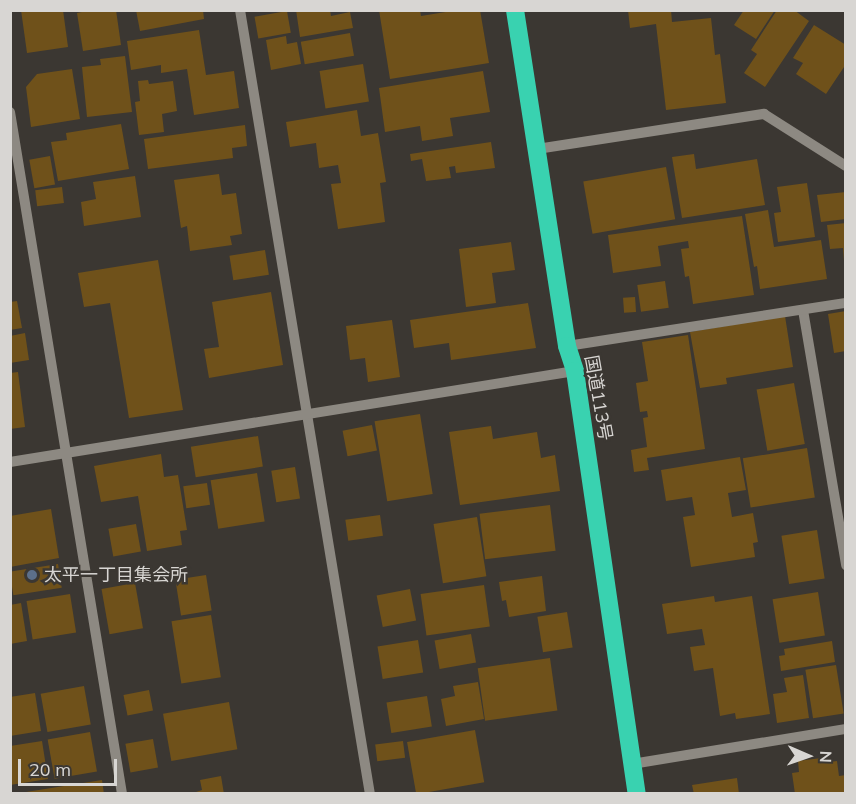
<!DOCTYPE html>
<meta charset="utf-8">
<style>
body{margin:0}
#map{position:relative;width:856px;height:804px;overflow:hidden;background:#3b3732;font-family:Mulish,"Noto Sans JP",sans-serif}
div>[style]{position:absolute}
.building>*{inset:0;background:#6f511a;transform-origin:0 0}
.minor>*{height:10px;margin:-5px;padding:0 5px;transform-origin:5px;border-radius:5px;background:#8d8982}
.highway>*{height:18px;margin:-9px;padding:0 9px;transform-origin:9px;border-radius:9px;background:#39d2b0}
.dots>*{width:16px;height:16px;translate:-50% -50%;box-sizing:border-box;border:3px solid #3b3732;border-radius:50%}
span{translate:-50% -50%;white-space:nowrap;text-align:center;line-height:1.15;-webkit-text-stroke:5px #3b3732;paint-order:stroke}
.street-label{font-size:18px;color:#d8d6d3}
.poi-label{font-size:18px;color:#d8d6d3}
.left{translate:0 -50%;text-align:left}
.frame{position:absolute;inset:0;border:12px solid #d8d6d3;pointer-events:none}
.north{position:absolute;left:778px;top:726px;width:60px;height:60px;-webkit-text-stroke:4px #3b3732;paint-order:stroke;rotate:92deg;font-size:16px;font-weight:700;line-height:24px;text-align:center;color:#d8d6d3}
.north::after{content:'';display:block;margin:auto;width:21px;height:27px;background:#d8d6d3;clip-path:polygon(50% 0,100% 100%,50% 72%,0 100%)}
.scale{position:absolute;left:18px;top:759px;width:99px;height:27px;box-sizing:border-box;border:3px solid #d8d6d3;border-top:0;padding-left:8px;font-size:18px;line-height:21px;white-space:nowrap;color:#d8d6d3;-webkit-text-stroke:4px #3b3732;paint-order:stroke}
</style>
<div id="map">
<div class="building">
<i style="clip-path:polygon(21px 10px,63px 10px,68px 47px,27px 53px)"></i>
<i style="clip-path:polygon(91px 10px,116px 10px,121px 45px,83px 51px,77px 13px)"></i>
<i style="clip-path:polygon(136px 10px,203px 10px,204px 19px,140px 31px)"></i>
<i style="clip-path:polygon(296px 10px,330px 10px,331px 16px,350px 12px,353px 28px,300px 37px)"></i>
<i style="clip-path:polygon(379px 10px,420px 10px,421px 16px,458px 10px,480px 10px,489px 63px,390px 79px)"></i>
<i style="clip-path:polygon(628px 10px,671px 10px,672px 22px,711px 18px,715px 55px,720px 54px,726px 103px,666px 110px,656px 24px,630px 28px)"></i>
<i style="clip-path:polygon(744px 10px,775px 10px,756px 39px,734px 25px)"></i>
<i style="clip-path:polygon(777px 10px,794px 10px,809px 21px,765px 87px,744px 73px,757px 54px,751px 50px)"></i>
<i style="left:287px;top:11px;width:22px;height:33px;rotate:80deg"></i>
<i style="clip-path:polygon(814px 25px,846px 45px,846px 64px,826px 94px,796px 74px,803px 63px,793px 58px)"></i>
<i style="clip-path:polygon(199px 30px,206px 75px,234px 71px,239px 108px,194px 115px,187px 69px,161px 73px,161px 65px,131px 70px,127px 41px)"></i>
<i style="left:350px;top:33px;width:23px;height:50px;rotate:80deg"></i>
<i style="clip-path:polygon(286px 36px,287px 44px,297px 42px,301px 64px,271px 70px,266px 40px)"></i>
<i style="clip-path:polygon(125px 56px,132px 112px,87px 117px,82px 67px,101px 65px,100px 59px)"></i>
<i style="left:363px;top:64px;width:38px;height:44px;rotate:81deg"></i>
<i style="clip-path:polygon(72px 69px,80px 119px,31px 127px,26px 87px,37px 74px)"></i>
<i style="clip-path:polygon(483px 71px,490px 112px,450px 118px,453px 136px,422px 141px,420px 126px,385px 132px,379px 88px)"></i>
<i style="clip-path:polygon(148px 80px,149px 84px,173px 81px,177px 111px,162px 114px,164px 132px,139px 135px,135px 102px,140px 101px,138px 81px)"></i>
<i style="clip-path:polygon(357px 110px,361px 136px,378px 133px,386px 182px,380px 183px,385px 222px,338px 229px,331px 184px,341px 183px,338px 165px,319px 168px,316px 143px,290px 147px,286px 122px)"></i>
<i style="clip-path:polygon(121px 124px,129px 169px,58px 181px,51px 142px,67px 140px,66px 133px)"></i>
<i style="clip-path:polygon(245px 125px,247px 146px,232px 148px,233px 158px,148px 169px,144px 139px)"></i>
<i style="clip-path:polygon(491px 142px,495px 168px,456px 173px,455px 166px,449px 167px,451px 178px,426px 181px,422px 159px,411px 161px,410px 154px)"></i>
<i style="clip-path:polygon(694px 154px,696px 169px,757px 159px,765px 205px,682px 218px,672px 157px)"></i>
<i style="left:50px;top:156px;width:29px;height:21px;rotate:80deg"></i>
<i style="left:666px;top:167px;width:53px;height:84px;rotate:80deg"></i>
<i style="clip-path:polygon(219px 174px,222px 195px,236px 193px,242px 234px,230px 236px,232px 245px,190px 251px,187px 226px,181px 228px,174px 180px)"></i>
<i style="clip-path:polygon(135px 176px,141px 217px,84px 226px,81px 202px,96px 199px,93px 182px)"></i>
<i style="clip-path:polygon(807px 183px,815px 237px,778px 242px,774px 213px,781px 212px,777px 187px)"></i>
<i style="left:62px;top:187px;width:16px;height:27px;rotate:83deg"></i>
<i style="clip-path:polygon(846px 192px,846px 219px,821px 222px,817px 195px)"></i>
<i style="clip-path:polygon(768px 210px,774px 247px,821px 240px,827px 279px,760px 289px,757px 266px,754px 267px,745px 214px)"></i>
<i style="clip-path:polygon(742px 216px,754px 295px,693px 304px,689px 276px,685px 277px,681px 249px,689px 248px,688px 241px,658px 246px,661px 266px,613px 273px,608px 235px)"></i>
<i style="clip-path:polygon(846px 223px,846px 261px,844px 261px,843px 248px,830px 249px,827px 225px)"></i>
<i style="clip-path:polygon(511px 242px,515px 270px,492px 273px,496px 303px,466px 307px,459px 249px)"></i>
<i style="left:265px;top:250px;width:25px;height:36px;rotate:81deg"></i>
<i style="clip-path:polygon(158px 260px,183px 410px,129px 418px,110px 303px,84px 307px,78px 273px)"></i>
<i style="left:665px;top:281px;width:27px;height:28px;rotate:82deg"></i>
<i style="clip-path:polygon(271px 292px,283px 365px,209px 378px,204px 349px,219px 347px,212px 302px)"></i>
<i style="left:635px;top:297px;width:15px;height:12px;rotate:86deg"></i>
<i style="clip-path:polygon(17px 301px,22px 328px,10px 330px,10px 302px)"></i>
<i style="clip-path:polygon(528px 303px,536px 348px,451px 360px,449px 343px,414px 348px,410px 320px)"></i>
<i style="clip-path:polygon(846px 311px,846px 351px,834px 353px,828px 314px)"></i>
<i style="clip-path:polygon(785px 316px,793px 367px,726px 378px,727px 384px,700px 388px,690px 332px)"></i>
<i style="clip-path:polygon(392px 320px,400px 377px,368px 382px,365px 358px,350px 360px,346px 326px)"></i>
<i style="clip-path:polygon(25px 333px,29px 360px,10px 363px,10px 336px)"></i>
<i style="clip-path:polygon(688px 335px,705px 449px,647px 458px,649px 470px,634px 472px,631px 450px,647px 447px,643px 418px,648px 417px,647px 411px,640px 412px,636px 383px,648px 381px,642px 342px)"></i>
<i style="clip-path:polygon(18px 372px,25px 427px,10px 429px,10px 373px)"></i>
<i style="left:794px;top:383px;width:62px;height:38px;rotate:80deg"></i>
<i style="left:420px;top:414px;width:81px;height:46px;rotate:81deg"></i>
<i style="left:372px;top:425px;width:26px;height:30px;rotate:79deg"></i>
<i style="clip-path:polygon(491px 426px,493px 439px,537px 432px,541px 458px,555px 455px,560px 491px,460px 505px,449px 432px)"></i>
<i style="left:258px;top:436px;width:31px;height:68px;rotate:81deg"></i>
<i style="left:807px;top:448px;width:50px;height:65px;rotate:81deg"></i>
<i style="clip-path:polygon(161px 454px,164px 477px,178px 475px,187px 530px,180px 531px,182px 545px,147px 551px,138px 496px,101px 502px,94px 466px)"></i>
<i style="clip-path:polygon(740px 457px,746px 490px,728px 493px,732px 517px,753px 513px,758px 542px,753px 543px,755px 557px,691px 567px,683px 517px,695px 515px,692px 497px,666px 501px,661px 470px)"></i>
<i style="left:295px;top:467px;width:32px;height:24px;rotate:81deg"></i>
<i style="left:257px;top:473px;width:49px;height:47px;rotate:81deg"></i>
<i style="left:207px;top:483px;width:22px;height:24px;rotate:82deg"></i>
<i style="left:550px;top:505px;width:46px;height:71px;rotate:83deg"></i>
<i style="clip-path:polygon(51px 509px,59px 558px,10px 567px,10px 516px)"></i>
<i style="left:380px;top:515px;width:21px;height:35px;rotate:82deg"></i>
<i style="left:477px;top:517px;width:60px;height:44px;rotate:81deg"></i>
<i style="left:136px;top:524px;width:28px;height:28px;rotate:80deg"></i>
<i style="left:817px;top:530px;width:49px;height:36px;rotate:81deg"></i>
<i style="left:58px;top:564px;width:24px;height:49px;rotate:81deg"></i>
<i style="left:206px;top:575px;width:36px;height:31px;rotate:81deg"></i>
<i style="clip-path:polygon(542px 576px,546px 611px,509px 617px,506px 600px,502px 601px,499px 582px)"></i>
<i style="left:135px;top:583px;width:46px;height:34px;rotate:80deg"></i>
<i style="left:484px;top:585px;width:42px;height:64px;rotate:82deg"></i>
<i style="left:410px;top:589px;width:32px;height:34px;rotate:79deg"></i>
<i style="left:818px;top:592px;width:44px;height:46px;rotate:81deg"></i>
<i style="left:70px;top:594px;width:39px;height:44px;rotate:81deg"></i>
<i style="clip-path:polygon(714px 596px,715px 602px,752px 596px,770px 714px,736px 719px,735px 713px,720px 716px,713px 668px,694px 671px,690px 647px,705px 645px,702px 629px,667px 634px,662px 604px)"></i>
<i style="clip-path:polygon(21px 603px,27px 641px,10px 644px,10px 605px)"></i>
<i style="left:567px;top:612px;width:36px;height:30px;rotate:81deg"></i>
<i style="left:211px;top:615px;width:63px;height:40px;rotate:81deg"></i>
<i style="left:471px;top:634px;width:29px;height:37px;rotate:80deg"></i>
<i style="left:418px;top:640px;width:33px;height:41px;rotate:81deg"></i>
<i style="clip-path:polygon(832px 641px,835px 662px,781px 671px,779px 656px,785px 655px,784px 649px)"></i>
<i style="left:550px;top:658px;width:53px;height:73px;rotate:82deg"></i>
<i style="left:836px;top:665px;width:49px;height:31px;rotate:81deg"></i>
<i style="clip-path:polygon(803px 675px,809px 718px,777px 723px,773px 694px,787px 692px,784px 678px)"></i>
<i style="clip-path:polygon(478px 682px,484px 719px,446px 726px,441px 699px,455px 696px,453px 686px)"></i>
<i style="left:84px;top:686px;width:39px;height:44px;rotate:80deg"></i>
<i style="left:149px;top:690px;width:21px;height:26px;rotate:79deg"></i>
<i style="clip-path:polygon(35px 693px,41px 731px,10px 736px,10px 697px)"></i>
<i style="left:427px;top:696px;width:31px;height:41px;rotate:81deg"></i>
<i style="left:229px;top:702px;width:48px;height:67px;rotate:80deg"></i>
<i style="left:475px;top:730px;width:53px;height:69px;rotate:80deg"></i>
<i style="left:90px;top:732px;width:40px;height:43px;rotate:80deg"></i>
<i style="left:153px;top:739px;width:29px;height:28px;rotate:80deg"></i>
<i style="clip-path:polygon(42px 741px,48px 779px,10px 785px,10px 746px)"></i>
<i style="left:403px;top:741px;width:17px;height:28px;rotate:83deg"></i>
<i style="clip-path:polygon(821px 758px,822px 763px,837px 761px,839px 776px,846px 775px,846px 794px,795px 794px,792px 773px,799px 772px,798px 761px)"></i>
<i style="clip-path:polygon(221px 776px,224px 794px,190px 794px,202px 790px,200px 780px)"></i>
<i style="clip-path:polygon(737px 778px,739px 794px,694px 794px,692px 785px)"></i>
<i style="clip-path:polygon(102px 780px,104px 794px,26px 794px,26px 792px)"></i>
</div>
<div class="minor">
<i style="left:240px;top:10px;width:795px;rotate:80.59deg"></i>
<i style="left:10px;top:112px;width:691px;rotate:80.67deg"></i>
<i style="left:537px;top:149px;width:230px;rotate:-8.8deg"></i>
<i style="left:764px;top:114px;width:97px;rotate:32.4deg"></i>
<i style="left:803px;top:310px;width:259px;rotate:80.4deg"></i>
<i style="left:567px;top:346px;width:282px;rotate:-8.8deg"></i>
<i style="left:10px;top:462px;width:572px;rotate:-9.15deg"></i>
<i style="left:632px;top:764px;width:217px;rotate:-9.3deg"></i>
</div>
<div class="highway">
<i style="left:515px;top:10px;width:340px;rotate:81.2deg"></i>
<i style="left:567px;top:346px;width:26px;rotate:72deg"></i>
<i style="left:575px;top:371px;width:428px;rotate:81.7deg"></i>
</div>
<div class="dots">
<i style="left:32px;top:575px;background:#5c6f8a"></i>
</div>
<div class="street-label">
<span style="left:598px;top:398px;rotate:80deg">国道113号</span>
</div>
<div class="poi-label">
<span class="left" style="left:44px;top:575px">太平一丁目集会所</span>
</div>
<div class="frame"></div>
<div class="north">N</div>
<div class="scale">20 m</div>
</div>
